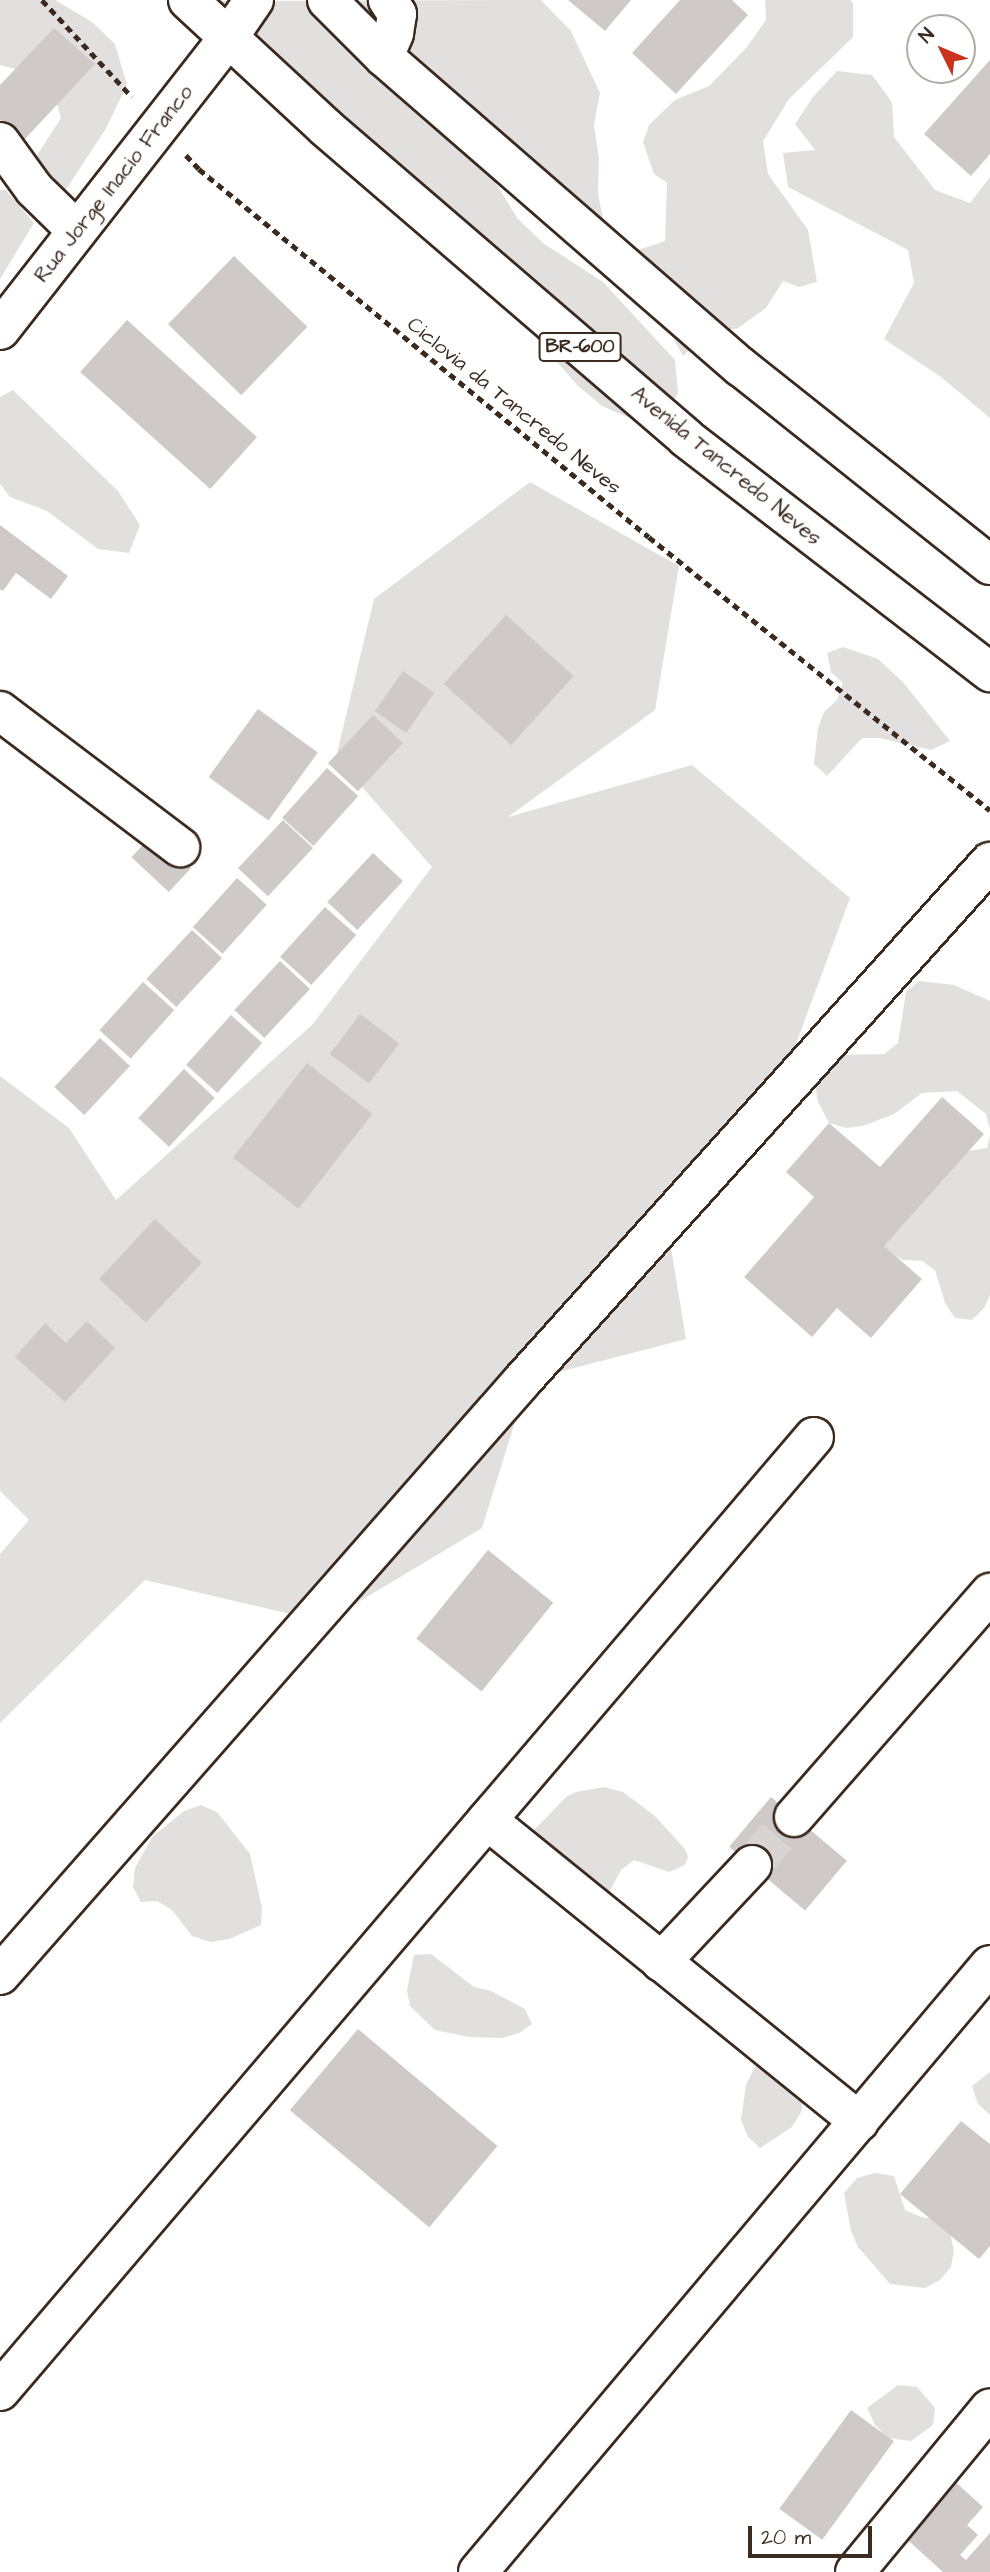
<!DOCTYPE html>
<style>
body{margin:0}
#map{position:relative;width:990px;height:2572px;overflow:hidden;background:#fff;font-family:"Architects Daughter",sans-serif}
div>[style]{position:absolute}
.green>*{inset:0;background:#e2e0de}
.building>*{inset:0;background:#cfcac7;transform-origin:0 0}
.street-tunnel>*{height:38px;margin-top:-19px;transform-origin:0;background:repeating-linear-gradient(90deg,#d8d4d2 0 38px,transparent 0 57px)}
.path>*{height:4.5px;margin-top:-2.25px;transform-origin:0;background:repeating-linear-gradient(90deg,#3b2a1e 0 7px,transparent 0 12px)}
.roads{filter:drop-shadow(2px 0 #3b2a1e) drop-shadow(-2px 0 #3b2a1e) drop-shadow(0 2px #3b2a1e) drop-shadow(0 -2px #3b2a1e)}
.street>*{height:38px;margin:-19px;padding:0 19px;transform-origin:19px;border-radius:19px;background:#fff}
.primary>*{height:38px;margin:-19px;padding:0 19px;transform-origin:19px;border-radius:19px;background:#fff}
span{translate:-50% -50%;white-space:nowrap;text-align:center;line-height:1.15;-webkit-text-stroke:7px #fff;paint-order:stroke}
.shield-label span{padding:2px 5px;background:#fff;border:2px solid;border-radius:5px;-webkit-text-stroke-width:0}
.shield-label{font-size:19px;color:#3b2a1e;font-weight:700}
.street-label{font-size:21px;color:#3b2a1e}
.north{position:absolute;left:906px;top:14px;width:70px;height:70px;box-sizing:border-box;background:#fff;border:2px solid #b1aaa5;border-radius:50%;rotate:313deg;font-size:19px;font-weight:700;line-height:28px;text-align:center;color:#3b2a1e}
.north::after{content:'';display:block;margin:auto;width:24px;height:32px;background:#c8321e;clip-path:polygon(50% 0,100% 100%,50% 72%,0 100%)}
.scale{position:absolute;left:748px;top:2526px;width:124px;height:32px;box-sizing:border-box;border:4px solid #3b2a1e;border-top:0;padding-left:9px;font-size:21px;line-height:24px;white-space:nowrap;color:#3b2a1e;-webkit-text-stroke:5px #fff;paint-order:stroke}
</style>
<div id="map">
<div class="green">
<i style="clip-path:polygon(0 0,55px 0,92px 22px,115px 44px,127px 85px,105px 130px,61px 197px,25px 174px,61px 118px,49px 78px,0 65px)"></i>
<i style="clip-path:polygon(541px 0,571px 31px,600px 93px,594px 125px,599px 159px,598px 194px,605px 228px,632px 252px,665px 241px,667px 183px,654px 174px,643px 142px,649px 125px,675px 100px,709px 86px,747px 47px,766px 20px,765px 0,850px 0,853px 3px,853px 37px,789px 99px,763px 141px,768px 174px,808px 230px,817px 282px,799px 287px,783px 281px,766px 308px,738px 328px,705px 335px,683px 356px,666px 325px,482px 161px,518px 219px,543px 243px,603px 282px,675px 360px,678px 392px,666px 422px,632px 419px,602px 406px,577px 385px,508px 305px,386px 173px,370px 140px,296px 73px,264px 54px,240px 30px,221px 1px)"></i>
<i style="clip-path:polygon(837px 71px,872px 75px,892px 102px,894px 137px,935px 190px,970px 203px,990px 177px,990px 418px,941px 377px,884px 339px,914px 283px,908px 250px,788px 187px,783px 153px,815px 150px,795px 124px,813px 97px)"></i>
<i style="clip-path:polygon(0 190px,6px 190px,34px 223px,0 279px)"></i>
<i style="clip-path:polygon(13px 390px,118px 491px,140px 525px,129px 553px,98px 549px,47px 511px,10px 497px,0 484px,0 397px)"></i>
<i style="clip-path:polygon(530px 482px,679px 566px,655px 710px,508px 817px,692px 765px,850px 898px,783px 1079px,666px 1217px,686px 1339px,528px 1380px,482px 1528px,325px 1622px,145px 1580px,0 1723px,0 1554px,29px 1520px,0 1491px,0 1076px,69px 1128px,116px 1200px,312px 1025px,432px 867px,336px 757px,374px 599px)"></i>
<i style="clip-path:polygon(843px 647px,878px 659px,903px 682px,950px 741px,931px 750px,880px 738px,862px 738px,827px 776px,814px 764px,818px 728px,824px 712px,837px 700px,843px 683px,831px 672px,827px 653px)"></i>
<i style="clip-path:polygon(919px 981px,954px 985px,990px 1001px,990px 1129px,986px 1114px,957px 1091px,922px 1093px,894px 1114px,863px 1126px,846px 1128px,829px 1123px,818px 1102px,815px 1085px,818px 1067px,833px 1055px,884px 1054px,898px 1043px,906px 992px)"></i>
<i style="clip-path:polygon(990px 1136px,990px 1295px,984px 1308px,972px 1320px,955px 1318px,945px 1303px,935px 1270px,922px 1261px,903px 1260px,873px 1244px,968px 1151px,987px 1148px)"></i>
<i style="clip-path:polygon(604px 1787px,623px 1792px,655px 1816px,685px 1849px,688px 1857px,685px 1865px,669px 1872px,634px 1860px,621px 1870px,608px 1894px,532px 1840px,534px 1830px,566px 1797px,576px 1792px)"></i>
<i style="clip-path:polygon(201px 1805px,217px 1812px,250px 1854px,262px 1908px,261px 1925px,229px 1939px,211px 1942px,192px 1936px,172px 1910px,157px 1901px,141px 1902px,133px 1887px,135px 1868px,152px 1837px,184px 1811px)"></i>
<i style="clip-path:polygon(431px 1954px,474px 1987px,491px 1991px,525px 2009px,532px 2024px,519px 2033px,502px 2038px,469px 2037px,435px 2030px,410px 2006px,407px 1990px,414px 1955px)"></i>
<i style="clip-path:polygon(794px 2043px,800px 2059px,804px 2094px,801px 2112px,792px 2127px,760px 2148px,748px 2137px,741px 2120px,746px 2085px,754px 2068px,776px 2049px)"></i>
<i style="clip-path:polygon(990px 2072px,990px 2115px,978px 2104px,972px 2086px)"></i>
<i style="clip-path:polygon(875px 2173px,894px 2176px,905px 2210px,921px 2217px,940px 2220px,950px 2233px,954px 2251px,951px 2267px,940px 2280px,925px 2288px,890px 2284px,858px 2247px,851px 2231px,844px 2193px,857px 2178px)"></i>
<i style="clip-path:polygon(898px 2385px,917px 2387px,935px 2408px,933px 2425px,911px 2441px,888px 2438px,875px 2425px,867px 2408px)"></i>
</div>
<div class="building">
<i style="clip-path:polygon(568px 0,631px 0,605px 31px)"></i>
<i style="clip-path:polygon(680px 0,732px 0,748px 15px,676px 94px,632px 53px)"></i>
<i style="clip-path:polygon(54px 28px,95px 64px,23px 141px,0 120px,0 85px)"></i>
<i style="clip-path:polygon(990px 60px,990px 154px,971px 176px,924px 134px)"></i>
<i style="left:234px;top:256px;width:102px;height:95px;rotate:44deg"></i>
<i style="left:127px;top:320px;width:175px;height:70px;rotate:42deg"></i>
<i style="clip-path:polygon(0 525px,68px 576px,51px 599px,16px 573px,3px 591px,0 589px)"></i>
<i style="left:506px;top:615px;width:91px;height:93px;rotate:42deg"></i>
<i style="left:403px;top:671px;width:38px;height:49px;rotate:35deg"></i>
<i style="left:258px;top:709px;width:74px;height:84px;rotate:36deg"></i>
<i style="left:373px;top:715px;width:41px;height:66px;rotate:43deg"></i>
<i style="left:327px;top:768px;width:42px;height:67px;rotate:42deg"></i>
<i style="left:283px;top:820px;width:41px;height:66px;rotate:43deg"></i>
<i style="left:154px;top:833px;width:51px;height:33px;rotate:43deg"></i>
<i style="left:373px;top:853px;width:41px;height:67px;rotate:43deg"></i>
<i style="left:237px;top:878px;width:40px;height:66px;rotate:42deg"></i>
<i style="left:325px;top:907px;width:42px;height:67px;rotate:42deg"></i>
<i style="left:192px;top:930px;width:41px;height:67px;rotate:43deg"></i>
<i style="left:280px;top:961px;width:41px;height:67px;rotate:43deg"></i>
<i style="left:143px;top:982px;width:42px;height:65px;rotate:42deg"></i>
<i style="left:360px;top:1014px;width:49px;height:50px;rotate:37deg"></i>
<i style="left:231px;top:1015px;width:42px;height:67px;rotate:42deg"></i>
<i style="left:100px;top:1038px;width:41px;height:67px;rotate:43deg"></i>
<i style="left:307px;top:1063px;width:83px;height:120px;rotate:38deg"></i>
<i style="left:184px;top:1069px;width:42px;height:67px;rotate:43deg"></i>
<i style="clip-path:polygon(942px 1097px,984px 1134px,884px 1246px,922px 1279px,871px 1338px,837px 1308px,812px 1337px,744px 1277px,814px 1197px,786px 1172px,829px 1123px,880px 1167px)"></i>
<i style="left:155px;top:1219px;width:64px;height:82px;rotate:43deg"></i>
<i style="clip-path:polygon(87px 1321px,115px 1348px,65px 1402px,15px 1357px,45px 1323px,66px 1343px)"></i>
<i style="left:488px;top:1550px;width:84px;height:114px;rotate:39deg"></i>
<i style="left:771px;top:1797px;width:99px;height:65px;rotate:40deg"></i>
<i style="left:358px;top:2029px;width:182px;height:106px;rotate:40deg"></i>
<i style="clip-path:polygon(961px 2121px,990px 2144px,990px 2246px,979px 2259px,900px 2194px)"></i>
<i style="left:851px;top:2410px;width:53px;height:122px;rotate:36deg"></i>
<i style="clip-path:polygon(951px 2478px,983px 2507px,967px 2525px,978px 2535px,960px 2555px,966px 2560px,990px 2533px,990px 2572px,943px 2572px,901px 2534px)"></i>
</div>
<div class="street-tunnel">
<i style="left:752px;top:1865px;width:64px;rotate:-48.8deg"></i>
</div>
<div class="path">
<i style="left:42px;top:0;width:132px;rotate:47.1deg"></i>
<i style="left:186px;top:155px;width:19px;rotate:47deg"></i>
<i style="left:199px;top:169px;width:581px;rotate:39.28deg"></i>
<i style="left:649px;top:537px;width:437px;rotate:38.7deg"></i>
</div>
<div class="roads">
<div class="street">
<i style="left:384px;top:57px;width:26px;rotate:-67deg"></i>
<i style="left:394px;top:33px;width:19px;rotate:-81deg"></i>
<i style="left:397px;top:14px;width:17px;rotate:-123deg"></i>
<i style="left:0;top:142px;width:58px;rotate:54.1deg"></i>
<i style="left:34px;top:189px;width:60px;rotate:44.3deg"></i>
<i style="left:0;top:330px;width:370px;rotate:-52deg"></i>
<i style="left:228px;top:38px;width:46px;rotate:-55.6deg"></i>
<i style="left:0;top:711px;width:226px;rotate:37.1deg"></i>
<i style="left:794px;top:1817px;width:298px;rotate:-48.8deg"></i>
<i style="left:487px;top:1820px;width:479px;rotate:39deg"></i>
<i style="left:661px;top:1962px;width:133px;rotate:-46.8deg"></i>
<i style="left:0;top:1975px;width:791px;rotate:-48.69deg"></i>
<i style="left:522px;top:1381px;width:699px;rotate:-47.96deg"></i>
<i style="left:0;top:2391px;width:1254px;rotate:-49.53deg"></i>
<i style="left:478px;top:2572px;width:794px;rotate:-49.85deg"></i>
<i style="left:855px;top:2572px;width:212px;rotate:-50.5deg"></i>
</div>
<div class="primary">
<i style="left:188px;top:0;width:187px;rotate:42.8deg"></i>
<i style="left:325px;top:127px;width:476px;rotate:40.7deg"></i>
<i style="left:686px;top:438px;width:384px;rotate:37.6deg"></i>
<i style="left:327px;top:0;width:81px;rotate:45deg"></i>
<i style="left:384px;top:57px;width:473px;rotate:41deg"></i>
<i style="left:741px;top:367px;width:318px;rotate:38.5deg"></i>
</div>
</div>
<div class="shield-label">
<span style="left:580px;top:347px">BR-600</span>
</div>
<div class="street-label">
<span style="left:114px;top:184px;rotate:-52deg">Rua Jorge Inacio Franco</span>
<span style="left:514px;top:406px;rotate:39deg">Ciclovia da Tancredo Neves</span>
<span style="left:726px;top:466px;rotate:39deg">Avenida Tancredo Neves</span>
</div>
<div class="north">N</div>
<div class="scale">20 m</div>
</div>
